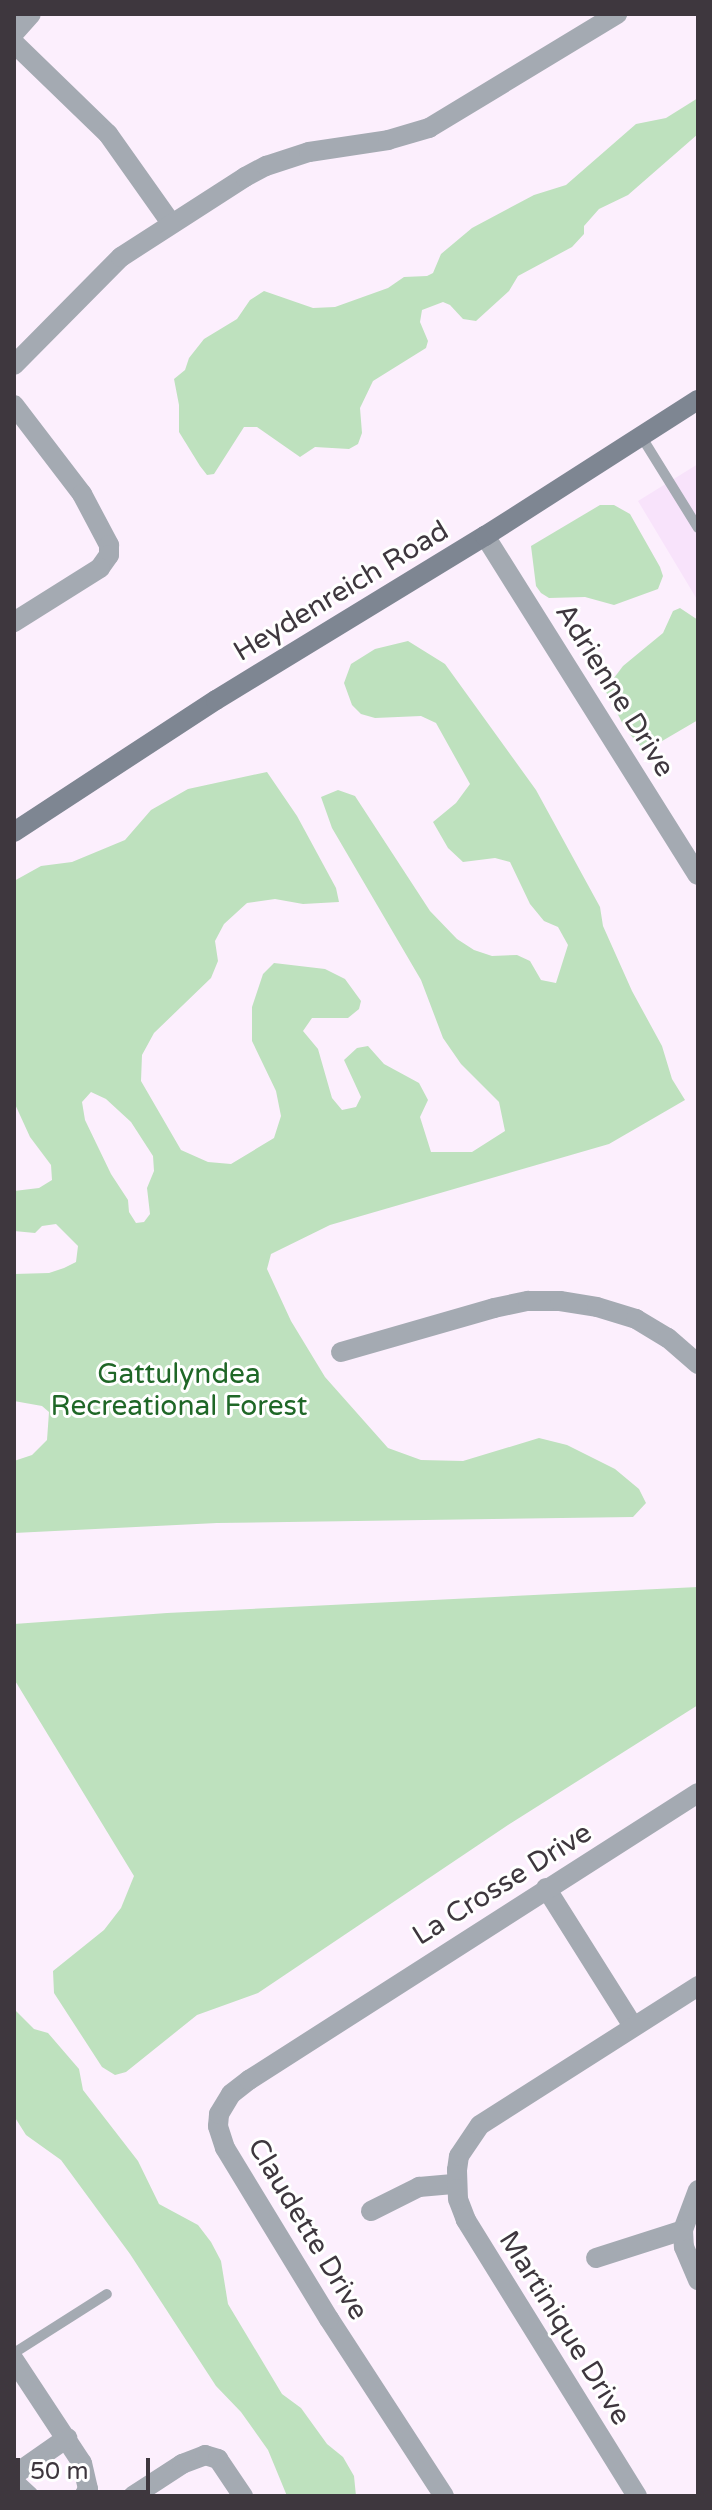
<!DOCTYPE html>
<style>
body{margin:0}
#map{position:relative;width:712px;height:2510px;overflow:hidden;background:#fceffd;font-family:"Varela Round",sans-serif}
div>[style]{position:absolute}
.built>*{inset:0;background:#f8e3fb}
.green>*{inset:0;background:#bee1be}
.lane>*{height:10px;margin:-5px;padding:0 5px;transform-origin:5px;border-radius:5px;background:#a4aab2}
.street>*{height:20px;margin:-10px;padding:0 10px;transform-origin:10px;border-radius:10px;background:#a4aab2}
.secondary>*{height:20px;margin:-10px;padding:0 10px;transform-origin:10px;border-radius:10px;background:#7e8692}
span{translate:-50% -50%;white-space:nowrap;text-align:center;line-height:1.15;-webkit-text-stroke:6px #fff;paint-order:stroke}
.street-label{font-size:28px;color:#3e373e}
.park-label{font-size:28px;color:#1f6727}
.frame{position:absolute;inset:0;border:16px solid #3e373e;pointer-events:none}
.scale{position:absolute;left:16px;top:2458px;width:134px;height:36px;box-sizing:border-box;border:4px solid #3e373e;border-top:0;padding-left:10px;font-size:24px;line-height:28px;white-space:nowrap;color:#3e373e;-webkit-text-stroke:6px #fff;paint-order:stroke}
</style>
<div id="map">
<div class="built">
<i style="clip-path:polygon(698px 464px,698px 601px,638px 501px)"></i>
</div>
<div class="green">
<i style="clip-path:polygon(698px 98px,698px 134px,628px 195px,599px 209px,584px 226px,584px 234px,572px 247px,518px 276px,509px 291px,476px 321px,463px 319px,450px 305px,443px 302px,422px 310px,420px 322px,428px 341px,426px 348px,373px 381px,360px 408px,362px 433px,358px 444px,349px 449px,315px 447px,300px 457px,257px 427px,244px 427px,214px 474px,207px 475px,200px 466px,179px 432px,179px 405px,174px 379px,185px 370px,189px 358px,204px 339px,237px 319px,250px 300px,264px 291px,313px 308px,335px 307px,388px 288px,404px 277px,427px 276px,433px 273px,441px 254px,472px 228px,534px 195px,566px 185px,636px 124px,666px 118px)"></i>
<i style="clip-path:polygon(600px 505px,614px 505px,630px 514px,660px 567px,663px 576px,658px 589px,614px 605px,585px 597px,549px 598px,541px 593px,536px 586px,531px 546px)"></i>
<i style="clip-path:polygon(680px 608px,698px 620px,698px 720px,645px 751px,626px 730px,605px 690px,623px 666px,663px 633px,673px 611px)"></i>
<i style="clip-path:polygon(evenodd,408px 641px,445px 664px,536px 790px,600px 907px,603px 926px,632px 991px,662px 1046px,672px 1079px,685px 1100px,609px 1144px,330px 1225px,271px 1254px,267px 1269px,291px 1321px,325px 1377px,388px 1448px,421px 1460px,463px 1461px,539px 1438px,567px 1445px,615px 1469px,639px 1489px,646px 1503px,633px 1517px,217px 1523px,14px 1533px,14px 1461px,32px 1455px,47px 1440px,49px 1412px,42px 1406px,14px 1401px,14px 1274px,49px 1273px,64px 1268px,76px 1262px,78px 1246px,56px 1224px,42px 1226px,35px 1233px,14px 1231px,14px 1191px,39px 1188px,52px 1180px,51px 1165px,30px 1137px,14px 1102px,14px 881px,41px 866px,72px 862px,125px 840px,151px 810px,188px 789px,267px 772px,297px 816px,336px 888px,339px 902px,303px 904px,275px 899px,247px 903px,224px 924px,215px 941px,218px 961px,211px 978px,154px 1033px,142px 1055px,141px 1081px,181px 1150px,208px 1162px,231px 1164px,274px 1138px,281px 1116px,276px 1091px,252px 1041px,252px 1007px,263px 974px,274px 963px,325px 969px,345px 979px,361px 1001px,359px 1009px,348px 1018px,312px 1018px,303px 1031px,318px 1049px,332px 1098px,342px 1110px,356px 1107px,361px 1097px,344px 1060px,357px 1048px,368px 1046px,384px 1064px,419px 1083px,428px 1100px,420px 1117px,431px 1152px,472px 1152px,505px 1131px,499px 1102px,461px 1064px,443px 1038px,421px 980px,332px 828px,321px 797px,338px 790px,355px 796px,430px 911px,457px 939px,474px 950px,492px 956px,517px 955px,530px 961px,541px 980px,556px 983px,568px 945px,558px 927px,544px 921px,530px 904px,510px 862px,495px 858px,463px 862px,448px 848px,433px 822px,456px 803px,470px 784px,436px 723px,421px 716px,375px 718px,361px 714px,352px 705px,344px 683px,351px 664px,375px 649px,408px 641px,91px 1092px,106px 1099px,131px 1122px,153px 1156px,154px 1171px,147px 1188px,150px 1214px,144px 1222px,136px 1223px,129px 1212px,128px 1200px,111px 1174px,85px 1120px,82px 1102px,91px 1092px)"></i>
<i style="clip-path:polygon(698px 1587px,698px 1705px,508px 1825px,258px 1993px,197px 2015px,126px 2072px,115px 2075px,102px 2067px,54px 1993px,53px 1971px,104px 1930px,121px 1908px,134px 1876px,14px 1679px,14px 1624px,167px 1613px)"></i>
<i style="clip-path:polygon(14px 2009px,34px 2029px,48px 2033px,79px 2069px,83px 2090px,138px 2161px,159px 2204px,198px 2225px,211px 2242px,221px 2261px,228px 2304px,282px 2394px,301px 2408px,327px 2444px,343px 2457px,354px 2476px,356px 2496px,287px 2496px,268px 2450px,241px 2412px,216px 2386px,130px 2254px,61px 2160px,26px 2135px,14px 2116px)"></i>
</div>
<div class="lane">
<i style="left:641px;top:436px;width:108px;rotate:58.2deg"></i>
<i style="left:14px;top:2353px;width:110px;rotate:-32.4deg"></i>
</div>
<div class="street">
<i style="left:14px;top:33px;width:25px;rotate:-48deg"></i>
<i style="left:14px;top:43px;width:131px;rotate:44.1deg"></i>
<i style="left:108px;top:134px;width:109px;rotate:54.7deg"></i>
<i style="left:14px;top:365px;width:152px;rotate:-45.3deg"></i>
<i style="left:121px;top:257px;width:148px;rotate:-32.8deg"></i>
<i style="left:245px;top:177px;width:24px;rotate:-28deg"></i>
<i style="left:266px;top:166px;width:45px;rotate:-18deg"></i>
<i style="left:309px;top:152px;width:80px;rotate:-8.6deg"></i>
<i style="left:388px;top:140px;width:43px;rotate:-16.3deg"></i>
<i style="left:429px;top:128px;width:220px;rotate:-31.2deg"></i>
<i style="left:14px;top:405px;width:112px;rotate:52.6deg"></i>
<i style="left:82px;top:494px;width:58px;rotate:62.1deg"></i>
<i style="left:109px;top:545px;width:10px;rotate:90deg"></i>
<i style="left:109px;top:555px;width:16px;rotate:125deg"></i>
<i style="left:100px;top:568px;width:102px;rotate:147.9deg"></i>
<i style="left:485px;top:536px;width:400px;rotate:57.9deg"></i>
<i style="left:341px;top:1352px;width:159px;rotate:-16deg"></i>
<i style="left:494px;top:1308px;width:35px;rotate:-12deg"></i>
<i style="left:528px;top:1301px;width:32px"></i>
<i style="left:560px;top:1301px;width:37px;rotate:9deg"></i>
<i style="left:597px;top:1307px;width:41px;rotate:17.1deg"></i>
<i style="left:636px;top:1319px;width:37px;rotate:31deg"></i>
<i style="left:668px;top:1338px;width:40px;rotate:41deg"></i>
<i style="left:546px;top:1888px;width:163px;rotate:57.8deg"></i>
<i style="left:698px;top:2190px;width:43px;rotate:110.6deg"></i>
<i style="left:683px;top:2230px;width:17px;rotate:87deg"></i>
<i style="left:684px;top:2247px;width:36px;rotate:67deg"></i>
<i style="left:371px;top:2211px;width:54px;rotate:-26.6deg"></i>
<i style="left:419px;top:2187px;width:37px;rotate:-5deg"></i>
<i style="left:596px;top:2258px;width:91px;rotate:-17.8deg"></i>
<i style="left:14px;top:2360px;width:123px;rotate:56.6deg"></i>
<i style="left:82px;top:2463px;width:27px;rotate:77deg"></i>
<i style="left:88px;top:2489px;width:8px;rotate:120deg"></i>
<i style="left:14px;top:2475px;width:65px;rotate:-34.9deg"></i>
<i style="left:14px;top:2482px;width:21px;rotate:43deg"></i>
<i style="left:133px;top:2496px;width:59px;rotate:-33.1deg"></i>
<i style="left:182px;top:2464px;width:25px;rotate:-21deg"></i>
<i style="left:205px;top:2455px;width:14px;rotate:17deg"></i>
<i style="left:218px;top:2459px;width:45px;rotate:56deg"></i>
<i style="left:444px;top:2496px;width:211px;rotate:-123deg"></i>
<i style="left:329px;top:2319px;width:200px;rotate:-121.3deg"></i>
<i style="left:225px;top:2148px;width:23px;rotate:-108deg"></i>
<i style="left:218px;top:2126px;width:12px;rotate:-85deg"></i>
<i style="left:219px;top:2114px;width:23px;rotate:-59deg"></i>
<i style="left:231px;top:2094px;width:23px;rotate:-38deg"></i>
<i style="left:249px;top:2080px;width:533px;rotate:-32.59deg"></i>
<i style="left:637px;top:2496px;width:325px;rotate:-121.8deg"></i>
<i style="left:466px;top:2220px;width:22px;rotate:-111deg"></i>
<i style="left:458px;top:2199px;width:29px;rotate:-92deg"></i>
<i style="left:457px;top:2170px;width:14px;rotate:-82deg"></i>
<i style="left:459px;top:2156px;width:37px;rotate:-56deg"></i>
<i style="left:480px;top:2125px;width:259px;rotate:-32.5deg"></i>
</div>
<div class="secondary">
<i style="left:14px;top:832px;width:241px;rotate:-33.2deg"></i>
<i style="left:216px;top:700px;width:315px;rotate:-31.4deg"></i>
<i style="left:485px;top:536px;width:253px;rotate:-32.6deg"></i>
</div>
<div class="street-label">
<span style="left:341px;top:591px;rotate:-31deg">Heydenreich Road</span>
<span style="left:615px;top:690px;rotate:58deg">Adrienne Drive</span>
<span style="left:502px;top:1884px;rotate:-32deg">La Crosse Drive</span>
<span style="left:308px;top:2229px;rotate:59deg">Claudette Drive</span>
<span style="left:565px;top:2328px;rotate:58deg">Martinique Drive</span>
</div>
<div class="park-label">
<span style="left:179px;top:1390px">Gattulyndea<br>Recreational Forest</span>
</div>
<div class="frame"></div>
<div class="scale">50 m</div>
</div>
